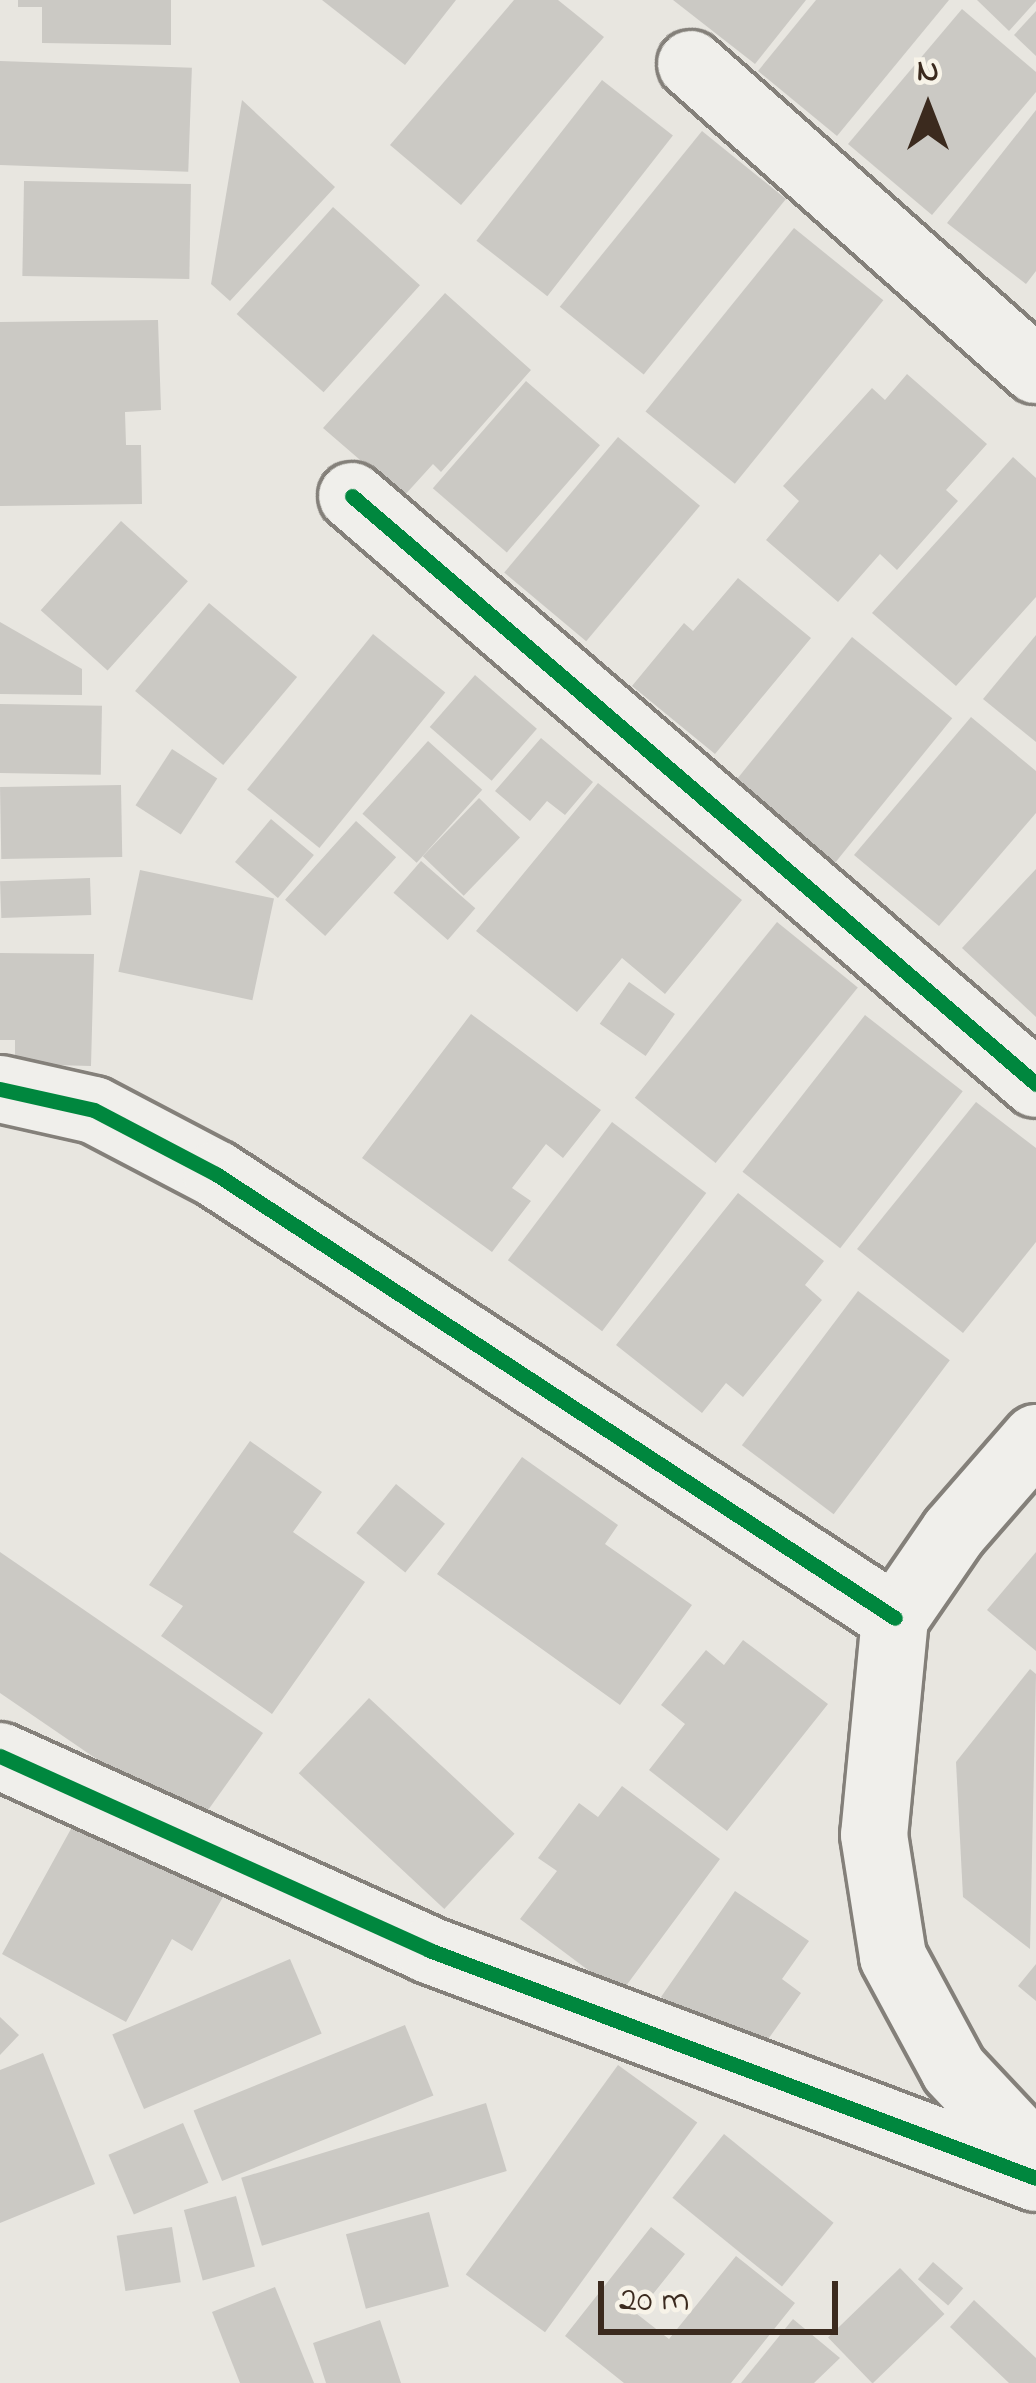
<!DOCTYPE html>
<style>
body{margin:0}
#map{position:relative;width:1036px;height:2383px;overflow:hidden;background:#e8e6e0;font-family:"Indie Flower",sans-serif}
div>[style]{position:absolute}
.building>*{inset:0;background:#cbc9c4;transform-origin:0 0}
.roads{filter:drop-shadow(3px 0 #84807a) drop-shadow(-3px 0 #84807a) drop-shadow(0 3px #84807a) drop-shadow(0 -3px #84807a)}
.minor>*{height:66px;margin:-33px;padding:0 33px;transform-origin:33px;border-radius:33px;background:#f0efeb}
.cycleway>*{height:15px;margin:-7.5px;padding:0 7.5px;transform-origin:7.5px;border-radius:7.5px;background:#00873e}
span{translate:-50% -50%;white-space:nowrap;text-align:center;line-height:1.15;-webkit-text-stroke:9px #f7f3e8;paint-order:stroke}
.north{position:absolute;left:868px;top:48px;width:120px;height:120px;-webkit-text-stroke:9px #f7f3e8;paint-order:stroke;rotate:0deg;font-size:33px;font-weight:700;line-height:48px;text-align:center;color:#3b2a1e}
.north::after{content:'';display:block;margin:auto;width:42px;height:54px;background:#3b2a1e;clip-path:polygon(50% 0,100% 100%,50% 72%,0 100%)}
.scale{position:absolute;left:598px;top:2281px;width:240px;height:54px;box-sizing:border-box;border:6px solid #3b2a1e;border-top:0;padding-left:15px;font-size:36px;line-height:42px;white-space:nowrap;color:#3b2a1e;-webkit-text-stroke:9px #f7f3e8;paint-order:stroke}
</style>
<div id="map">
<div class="building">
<i style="clip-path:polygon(18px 0,171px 0,171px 45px,42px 43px,42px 7px,18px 7px)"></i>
<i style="clip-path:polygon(322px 0,456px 0,405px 65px)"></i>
<i style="clip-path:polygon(514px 0,558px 0,604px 37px,461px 205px,390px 145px)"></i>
<i style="clip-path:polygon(673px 0,806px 0,755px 64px)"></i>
<i style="clip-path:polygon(816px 0,949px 0,837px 136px,758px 71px)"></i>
<i style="clip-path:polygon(977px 0,1036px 0,1036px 1px,1009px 31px)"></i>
<i style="clip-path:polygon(962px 9px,1036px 72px,1036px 92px,932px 215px,848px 144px)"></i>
<i style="clip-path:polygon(1036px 11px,1036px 56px,1014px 35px)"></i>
<i style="left:0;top:61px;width:192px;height:104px;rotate:2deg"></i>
<i style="left:602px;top:80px;width:90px;height:204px;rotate:38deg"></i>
<i style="clip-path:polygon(242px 100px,335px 187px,230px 301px,211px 284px)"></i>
<i style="clip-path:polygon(1036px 110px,1036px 271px,1026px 284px,947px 223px)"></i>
<i style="left:702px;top:131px;width:108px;height:226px;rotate:39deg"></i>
<i style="left:24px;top:181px;width:167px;height:95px;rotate:1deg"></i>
<i style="left:333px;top:207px;width:117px;height:144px;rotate:42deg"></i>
<i style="left:794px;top:228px;width:115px;height:236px;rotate:39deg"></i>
<i style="clip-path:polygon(445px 293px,531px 370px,441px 472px,433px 464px,403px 497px,323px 428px)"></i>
<i style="clip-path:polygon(158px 320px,161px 410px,125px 412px,126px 445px,141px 445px,142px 504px,0 506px,0 322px)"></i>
<i style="clip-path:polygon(907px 374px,987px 444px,946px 490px,958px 501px,897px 570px,880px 554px,838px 602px,766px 540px,799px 501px,783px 486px,872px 388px,885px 400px)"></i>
<i style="left:526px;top:381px;width:98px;height:142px;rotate:41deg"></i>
<i style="left:618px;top:437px;width:107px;height:177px;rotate:40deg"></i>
<i style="clip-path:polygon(1013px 457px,1036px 478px,1036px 597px,956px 686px,872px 613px)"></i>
<i style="left:121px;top:521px;width:90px;height:120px;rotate:42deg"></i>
<i style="clip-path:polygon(738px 578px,811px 638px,715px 754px,632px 686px,684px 623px,693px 631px)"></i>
<i style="left:209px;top:603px;width:115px;height:115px;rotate:40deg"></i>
<i style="clip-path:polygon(0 622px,82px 669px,82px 695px,0 694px)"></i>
<i style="left:373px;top:634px;width:93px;height:200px;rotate:39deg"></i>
<i style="clip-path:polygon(1036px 635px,1036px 742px,983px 699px)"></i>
<i style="left:852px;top:637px;width:129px;height:189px;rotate:39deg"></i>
<i style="left:475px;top:675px;width:82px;height:69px;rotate:41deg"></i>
<i style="left:0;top:704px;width:102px;height:69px;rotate:1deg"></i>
<i style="clip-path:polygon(971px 717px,1036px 771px,1036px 813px,939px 926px,854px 855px)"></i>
<i style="clip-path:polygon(541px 738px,593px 782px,565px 815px,547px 801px,530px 821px,495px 791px)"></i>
<i style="left:428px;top:741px;width:73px;height:98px;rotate:42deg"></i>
<i style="left:172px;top:749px;width:54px;height:67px;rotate:33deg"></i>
<i style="clip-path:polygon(598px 783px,742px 900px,665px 994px,622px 958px,577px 1012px,476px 931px)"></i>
<i style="left:121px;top:785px;width:72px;height:121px;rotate:89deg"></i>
<i style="left:479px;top:798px;width:57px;height:81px;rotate:44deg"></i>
<i style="left:271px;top:819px;width:56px;height:56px;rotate:40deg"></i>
<i style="left:356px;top:821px;width:54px;height:106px;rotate:42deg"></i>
<i style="left:421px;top:861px;width:72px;height:42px;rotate:41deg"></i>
<i style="clip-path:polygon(1036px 869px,1036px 1017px,962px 948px)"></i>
<i style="left:140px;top:870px;width:137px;height:104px;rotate:12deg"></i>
<i style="left:90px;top:878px;width:37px;height:90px;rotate:88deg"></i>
<i style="left:777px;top:922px;width:104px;height:226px;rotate:39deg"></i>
<i style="clip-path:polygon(0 953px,94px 954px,91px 1066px,15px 1064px,15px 1040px,0 1040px)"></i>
<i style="left:629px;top:982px;width:56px;height:51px;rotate:35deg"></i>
<i style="clip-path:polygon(471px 1014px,601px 1110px,563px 1158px,546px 1144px,512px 1188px,531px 1201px,492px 1252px,362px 1158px)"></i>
<i style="left:865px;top:1015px;width:124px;height:199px;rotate:38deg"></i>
<i style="clip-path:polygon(976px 1102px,1036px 1148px,1036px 1242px,963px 1333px,857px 1249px)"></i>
<i style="left:612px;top:1122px;width:118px;height:173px;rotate:37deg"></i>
<i style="clip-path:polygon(738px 1193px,824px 1261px,805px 1285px,822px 1300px,743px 1397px,726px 1383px,702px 1413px,616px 1345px)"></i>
<i style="left:858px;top:1291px;width:115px;height:193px;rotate:37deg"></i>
<i style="clip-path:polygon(250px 1441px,322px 1492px,293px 1532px,365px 1582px,272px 1714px,161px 1636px,183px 1606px,149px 1585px)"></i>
<i style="clip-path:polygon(522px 1457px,618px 1525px,605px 1544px,692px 1605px,620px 1705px,437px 1574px)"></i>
<i style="left:396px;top:1484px;width:63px;height:63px;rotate:39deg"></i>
<i style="clip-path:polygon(0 1552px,263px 1733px,196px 1827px,0 1693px)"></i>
<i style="clip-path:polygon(1036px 1552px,1036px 1651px,987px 1610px)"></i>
<i style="clip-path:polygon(743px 1640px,828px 1704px,727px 1831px,649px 1770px,685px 1724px,661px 1705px,706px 1650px,724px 1665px)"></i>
<i style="clip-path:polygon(1030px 1669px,1036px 1674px,1030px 1949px,963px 1897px,956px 1762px)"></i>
<i style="left:369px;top:1698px;width:199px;height:103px;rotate:43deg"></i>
<i style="clip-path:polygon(622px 1786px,720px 1859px,620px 1994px,520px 1919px,557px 1871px,538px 1858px,579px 1803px,598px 1817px)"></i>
<i style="clip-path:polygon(77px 1818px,223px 1897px,192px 1951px,172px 1939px,126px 2022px,2px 1954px)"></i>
<i style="clip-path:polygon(735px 1891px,809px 1941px,782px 1979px,801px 1993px,754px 2059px,661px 1997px)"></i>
<i style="left:290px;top:1959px;width:81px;height:193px;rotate:67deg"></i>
<i style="clip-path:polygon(1036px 1964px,1036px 2001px,1018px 1986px)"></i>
<i style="clip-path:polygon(0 2017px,19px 2035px,0 2055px)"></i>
<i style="left:405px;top:2025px;width:76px;height:228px;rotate:68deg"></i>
<i style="clip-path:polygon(43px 2053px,95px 2184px,0 2223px,0 2070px)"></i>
<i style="left:618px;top:2065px;width:98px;height:259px;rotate:36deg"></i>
<i style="left:486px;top:2103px;width:71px;height:256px;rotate:73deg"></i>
<i style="left:183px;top:2123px;width:65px;height:81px;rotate:67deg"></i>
<i style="left:724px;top:2134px;width:141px;height:82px;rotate:39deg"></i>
<i style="left:236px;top:2196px;width:73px;height:54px;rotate:75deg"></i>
<i style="left:429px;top:2212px;width:77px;height:86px;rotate:75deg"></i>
<i style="left:172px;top:2227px;width:56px;height:56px;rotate:81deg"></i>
<i style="clip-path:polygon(651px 2227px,685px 2254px,637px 2314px,669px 2339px,736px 2256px,795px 2303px,731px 2383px,624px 2383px,565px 2336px)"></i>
<i style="left:933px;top:2262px;width:40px;height:23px;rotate:41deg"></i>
<i style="left:900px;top:2268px;width:64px;height:100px;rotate:46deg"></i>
<i style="clip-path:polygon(275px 2287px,314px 2383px,240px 2383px,212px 2312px)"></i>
<i style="clip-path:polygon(974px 2300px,1036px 2358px,1036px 2383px,1009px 2383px,950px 2327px)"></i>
<i style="clip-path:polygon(793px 2319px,840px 2358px,814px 2383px,741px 2383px)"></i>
<i style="clip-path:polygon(380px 2320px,401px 2383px,326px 2383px,313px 2343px)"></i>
</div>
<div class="roads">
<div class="minor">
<i style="left:691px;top:64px;width:461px;rotate:41.6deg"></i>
<i style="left:352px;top:496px;width:902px;rotate:40.68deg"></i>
<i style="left:0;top:1089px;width:96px;rotate:12.6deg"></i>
<i style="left:94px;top:1110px;width:138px;rotate:27.7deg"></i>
<i style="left:216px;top:1174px;width:811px;rotate:33.18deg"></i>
<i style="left:1036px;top:1438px;width:125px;rotate:131.1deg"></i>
<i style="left:954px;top:1532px;width:104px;rotate:124.5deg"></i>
<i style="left:895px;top:1618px;width:218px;rotate:95.5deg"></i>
<i style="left:874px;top:1835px;width:123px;rotate:81.1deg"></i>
<i style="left:893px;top:1957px;width:128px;rotate:61.6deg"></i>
<i style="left:954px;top:2070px;width:120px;rotate:46.7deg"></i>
<i style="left:0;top:1756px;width:471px;rotate:24.3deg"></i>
<i style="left:429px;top:1950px;width:648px;rotate:20.59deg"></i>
</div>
</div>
<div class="cycleway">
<i style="left:352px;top:496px;width:902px;rotate:40.68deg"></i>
<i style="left:0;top:1089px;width:96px;rotate:12.6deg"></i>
<i style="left:94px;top:1110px;width:138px;rotate:27.7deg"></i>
<i style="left:216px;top:1174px;width:811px;rotate:33.18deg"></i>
<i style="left:0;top:1756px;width:471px;rotate:24.3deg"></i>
<i style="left:429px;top:1950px;width:648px;rotate:20.59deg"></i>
</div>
<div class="north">N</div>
<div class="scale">20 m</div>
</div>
